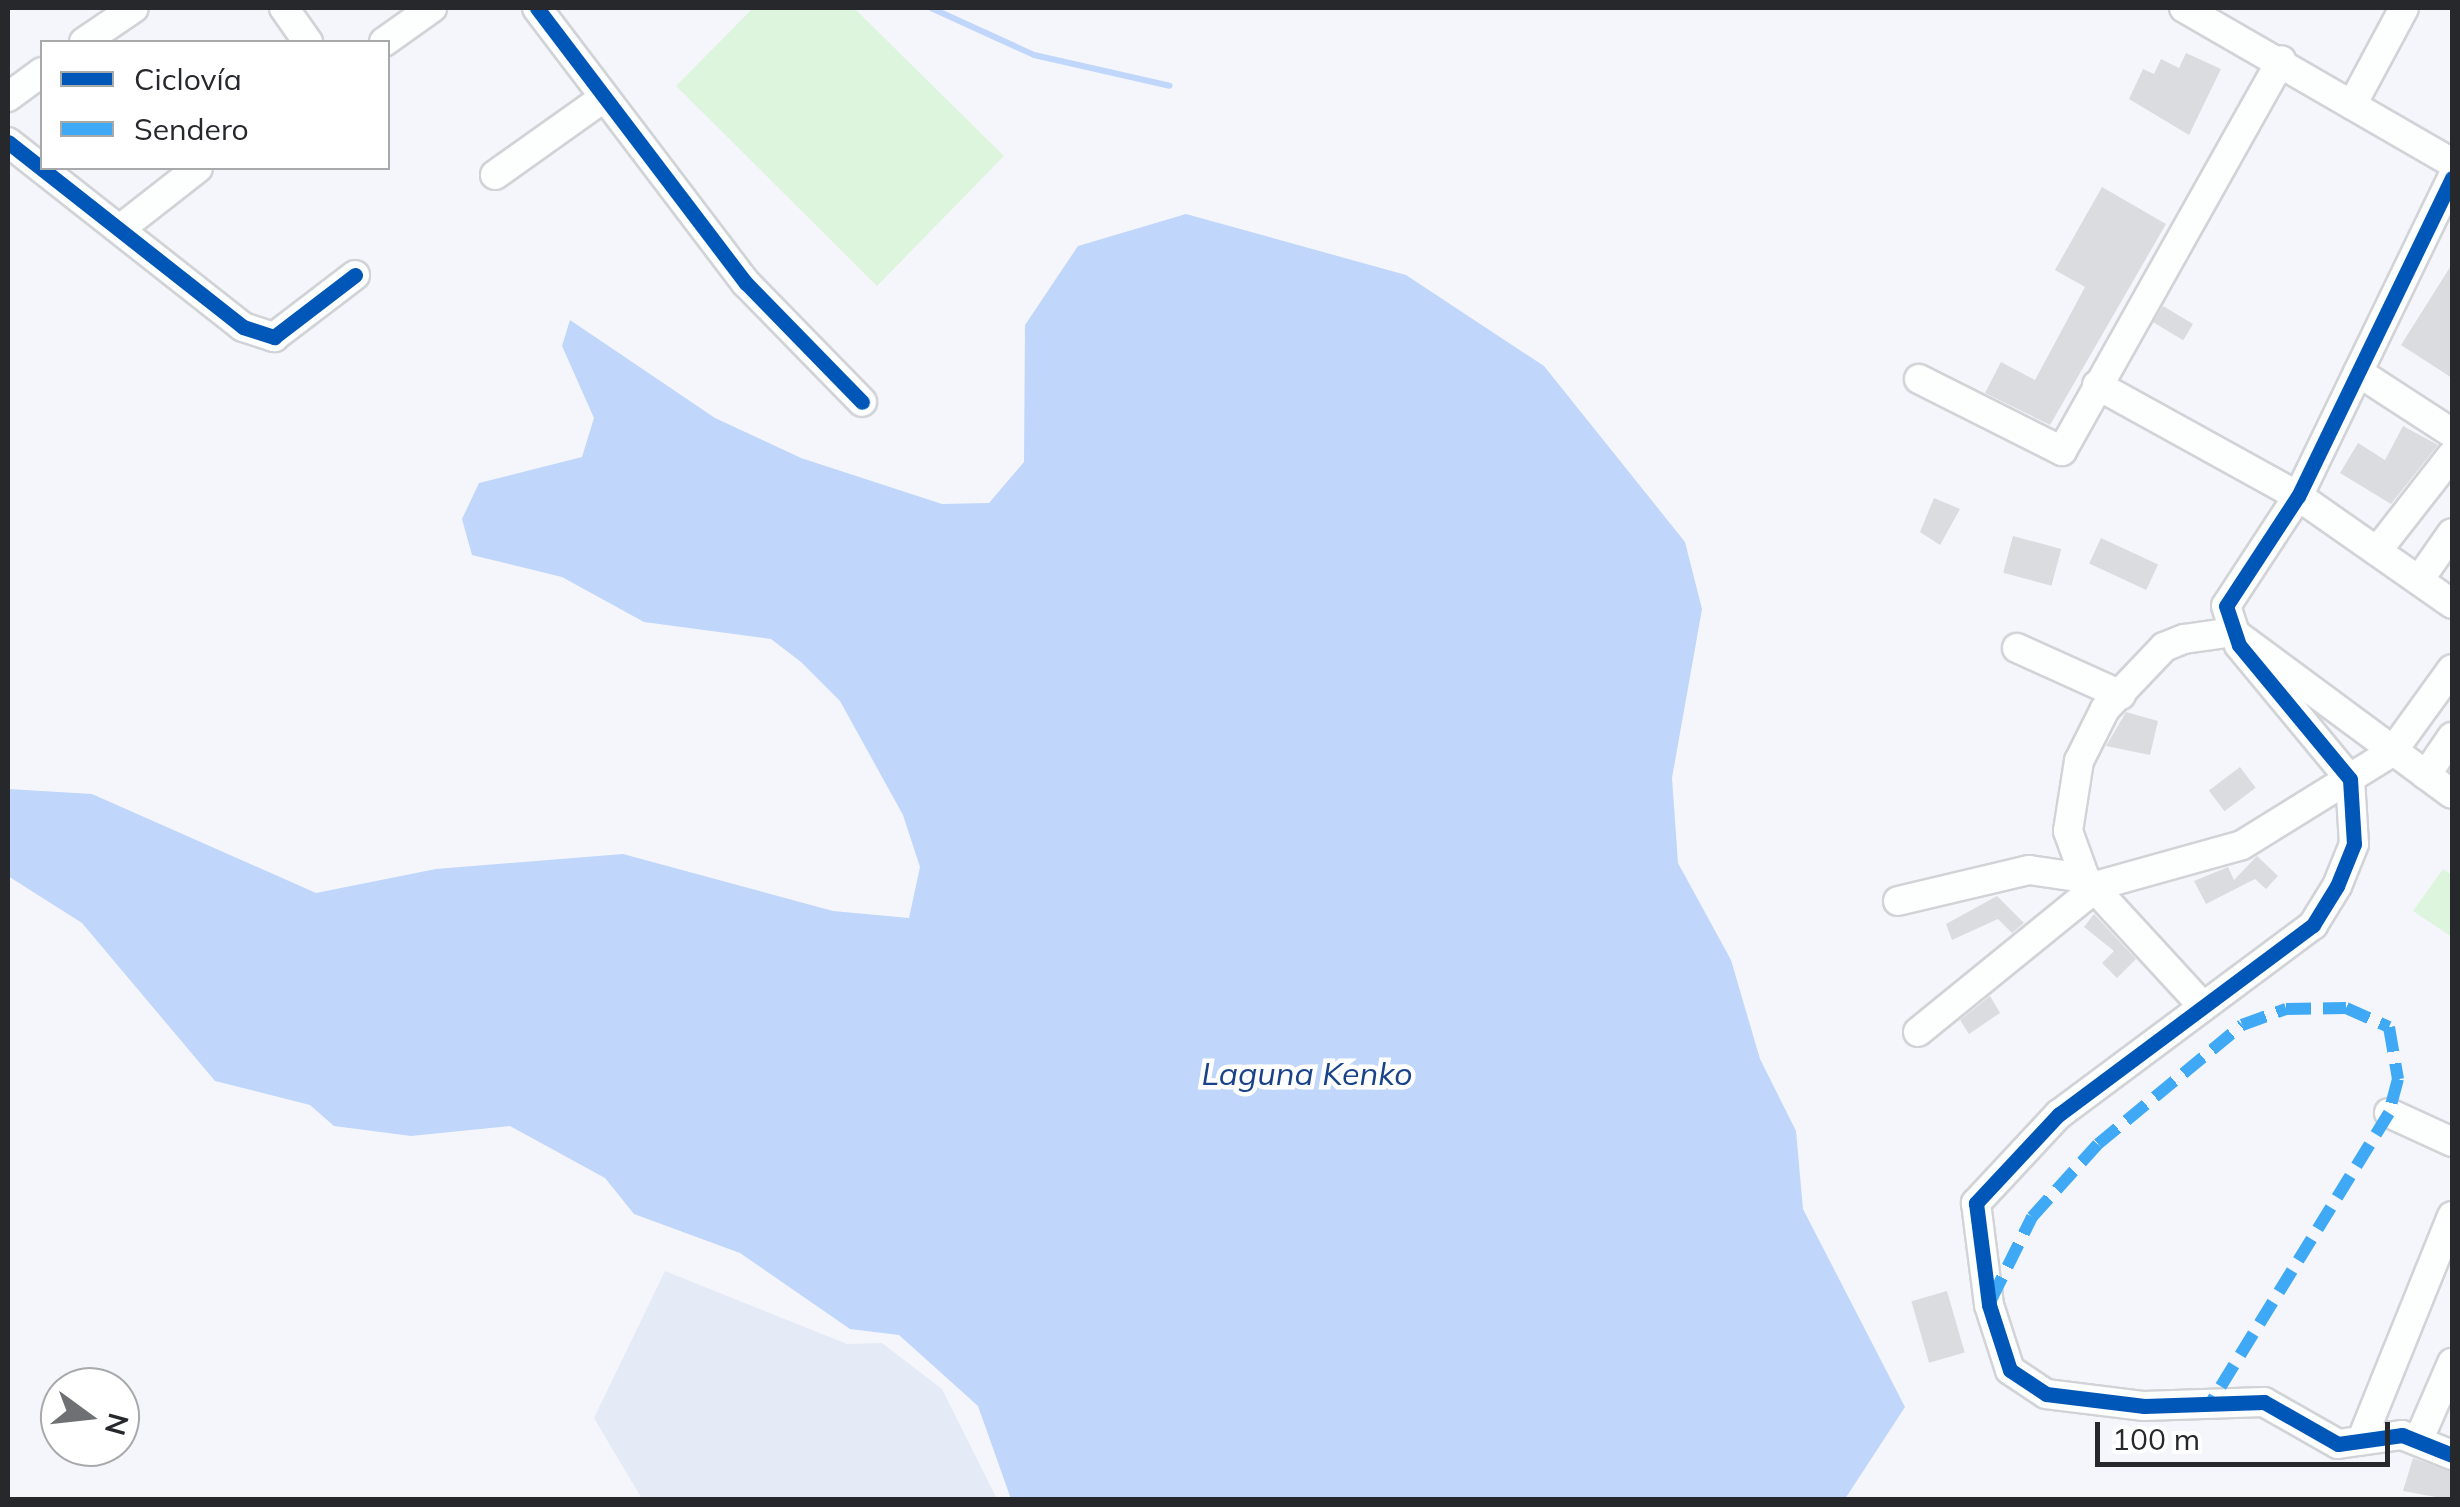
<!DOCTYPE html>
<meta charset="utf-8">
<style>
body{margin:0}
#map{position:relative;width:2460px;height:1507px;overflow:hidden;background:#f4f6fb;font-family:Mulish,sans-serif}
div>[style]{position:absolute}
.built>*{inset:0;background:#e4eaf6}
.green>*{inset:0;background:#def5dd}
.water>*{inset:0;background:#c0d6fa}
.stream>*{height:6px;margin:-3px;padding:0 3px;transform-origin:3px;border-radius:3px;background:#c0d6fa}
.building>*{inset:0;background:#dadce0;transform-origin:0 0}
.roads{filter:drop-shadow(2px 0 #d1d3d7) drop-shadow(-2px 0 #d1d3d7) drop-shadow(0 2px #d1d3d7) drop-shadow(0 -2px #d1d3d7)}
.minor>*{height:28px;margin:-14px;padding:0 14px;transform-origin:14px;border-radius:14px;background:#fdfefe}
.quiet>*{height:12px;margin-top:-6px;transform-origin:0;background:repeating-linear-gradient(90deg,#3fa9f5 0 25px,transparent 0 37px)}
.cycleway>*{height:15px;margin:-7.5px;padding:0 7.5px;transform-origin:7.5px;border-radius:7.5px;background:#0057b8}
span{translate:-50% -50%;white-space:nowrap;text-align:center;line-height:1.15;-webkit-text-stroke:9px #fff;paint-order:stroke}
.water-label{font-size:32px;color:#194389;font-style:italic}
.frame{position:absolute;inset:0;border:10px solid #26282c;pointer-events:none}
.legend{position:absolute;left:40px;top:40px;width:350px;height:130px;box-sizing:border-box;background:#fff;border:2px solid #a8a9ab;margin:0;padding:12px 18px;list-style:none;font-size:30px;color:#26282c}
.legend li{display:flex;align-items:center;gap:20px;height:50px}
.legend b{width:50px;border:2px solid #a8a9ab}
.north{position:absolute;left:40px;top:1367px;width:100px;height:100px;box-sizing:border-box;background:#fff;border:2px solid #a8a9ab;border-radius:50%;rotate:105deg;font-size:28px;font-weight:700;line-height:40px;text-align:center;color:#26282c}
.north::after{content:'';display:block;margin:auto;width:35px;height:45px;background:#6e7074;clip-path:polygon(50% 0,100% 100%,50% 72%,0 100%)}
.scale{position:absolute;left:2095px;top:1422px;width:295px;height:45px;box-sizing:border-box;border:5px solid #26282c;border-top:0;padding-left:12px;font-size:30px;line-height:35px;white-space:nowrap;color:#26282c;-webkit-text-stroke:8px #fff;paint-order:stroke}
</style>
<div id="map">
<div class="built">
<i style="clip-path:polygon(665px 1271px,847px 1344px,882px 1343px,942px 1389px,997px 1499px,642px 1499px,594px 1418px)"></i>
</div>
<div class="green">
<i style="clip-path:polygon(753px 8px,854px 8px,1004px 156px,877px 286px,676px 86px)"></i>
<i style="clip-path:polygon(2443px 869px,2452px 875px,2452px 937px,2413px 911px)"></i>
</div>
<div class="water">
<i style="clip-path:polygon(1186px 214px,1406px 275px,1544px 366px,1685px 542px,1702px 609px,1672px 778px,1678px 863px,1731px 960px,1760px 1059px,1796px 1131px,1803px 1209px,1905px 1407px,1845px 1499px,1011px 1499px,978px 1406px,899px 1335px,850px 1329px,740px 1253px,634px 1214px,605px 1178px,510px 1126px,411px 1136px,334px 1126px,310px 1105px,215px 1081px,82px 923px,8px 876px,8px 789px,92px 794px,316px 893px,436px 869px,623px 854px,833px 911px,909px 918px,920px 867px,903px 815px,840px 701px,801px 662px,771px 639px,644px 622px,562px 577px,472px 555px,462px 519px,479px 483px,582px 457px,594px 418px,562px 346px,570px 320px,715px 418px,801px 458px,942px 504px,989px 503px,1024px 462px,1025px 325px,1078px 246px)"></i>
</div>
<div class="stream">
<i style="left:931px;top:8px;width:113px;rotate:24.5deg"></i>
<i style="left:1034px;top:55px;width:139px;rotate:12.8deg"></i>
</div>
<div class="building">
<i style="clip-path:polygon(2186px 53px,2221px 69px,2189px 135px,2129px 99px,2143px 69px,2154px 74px,2161px 59px,2179px 68px)"></i>
<i style="clip-path:polygon(2102px 187px,2166px 224px,2050px 425px,1985px 393px,2001px 362px,2035px 380px,2085px 287px,2055px 270px)"></i>
<i style="clip-path:polygon(2452px 264px,2452px 378px,2401px 345px)"></i>
<i style="left:2163px;top:306px;width:35px;height:19px;rotate:31deg"></i>
<i style="clip-path:polygon(2403px 426px,2438px 445px,2391px 504px,2340px 473px,2358px 443px,2385px 460px)"></i>
<i style="clip-path:polygon(1934px 498px,1960px 509px,1940px 545px,1920px 532px)"></i>
<i style="left:2013px;top:536px;width:50px;height:38px;rotate:15deg"></i>
<i style="left:2101px;top:538px;width:63px;height:28px;rotate:25deg"></i>
<i style="clip-path:polygon(2126px 712px,2158px 721px,2150px 755px,2106px 746px)"></i>
<i style="left:2240px;top:767px;width:26px;height:39px;rotate:53deg"></i>
<i style="clip-path:polygon(2257px 856px,2278px 876px,2266px 889px,2255px 879px,2206px 904px,2194px 881px,2228px 867px,2234px 880px)"></i>
<i style="clip-path:polygon(1997px 896px,2024px 923px,2012px 933px,1998px 919px,1952px 940px,1946px 924px)"></i>
<i style="clip-path:polygon(2094px 914px,2136px 959px,2117px 978px,2102px 963px,2114px 951px,2084px 927px)"></i>
<i style="clip-path:polygon(1990px 996px,2000px 1013px,1969px 1034px,1960px 1020px)"></i>
<i style="left:1947px;top:1291px;width:64px;height:37px;rotate:74deg"></i>
<i style="clip-path:polygon(2413px 1458px,2452px 1472px,2452px 1500px,2403px 1491px)"></i>
</div>
<div class="roads">
<div class="minor">
<i style="left:284px;top:8px;width:42px;rotate:54.8deg"></i>
<i style="left:537px;top:8px;width:345px;rotate:52.8deg"></i>
<i style="left:746px;top:283px;width:166px;rotate:45.7deg"></i>
<i style="left:2184px;top:8px;width:310px;rotate:30deg"></i>
<i style="left:84px;top:42px;width:60px;rotate:-34.2deg"></i>
<i style="left:384px;top:42px;width:59px;rotate:-35.3deg"></i>
<i style="left:8px;top:97px;width:42px;rotate:-36.3deg"></i>
<i style="left:2352px;top:105px;width:110px;rotate:-61.8deg"></i>
<i style="left:8px;top:142px;width:299px;rotate:38.2deg"></i>
<i style="left:243px;top:327px;width:33px;rotate:18deg"></i>
<i style="left:274px;top:337px;width:102px;rotate:-37.4deg"></i>
<i style="left:495px;top:175px;width:131px;rotate:-35.4deg"></i>
<i style="left:2452px;top:178px;width:353px;rotate:115.8deg"></i>
<i style="left:2298px;top:496px;width:131px;rotate:123.2deg"></i>
<i style="left:2226px;top:606px;width:41px;rotate:71.6deg"></i>
<i style="left:2239px;top:645px;width:174px;rotate:50.4deg"></i>
<i style="left:2350px;top:779px;width:65px;rotate:86.5deg"></i>
<i style="left:2354px;top:844px;width:45px;rotate:112deg"></i>
<i style="left:2337px;top:886px;width:46px;rotate:121.6deg"></i>
<i style="left:2313px;top:925px;width:317px;rotate:143.3deg"></i>
<i style="left:2059px;top:1114px;width:122px;rotate:133deg"></i>
<i style="left:1976px;top:1203px;width:103px;rotate:82.7deg"></i>
<i style="left:1989px;top:1305px;width:68px;rotate:72.1deg"></i>
<i style="left:2010px;top:1370px;width:43px;rotate:33.7deg"></i>
<i style="left:2046px;top:1394px;width:99px;rotate:7deg"></i>
<i style="left:2144px;top:1406px;width:120px;rotate:-1.9deg"></i>
<i style="left:2264px;top:1402px;width:85px;rotate:29.6deg"></i>
<i style="left:2338px;top:1444px;width:65px;rotate:-8deg"></i>
<i style="left:2402px;top:1435px;width:54px;rotate:21.8deg"></i>
<i style="left:120px;top:229px;width:99px;rotate:-38deg"></i>
<i style="left:2358px;top:372px;width:112px;rotate:33deg"></i>
<i style="left:1919px;top:379px;width:160px;rotate:26.7deg"></i>
<i style="left:2062px;top:451px;width:448px;rotate:-60.7deg"></i>
<i style="left:2097px;top:385px;width:230px;rotate:28.9deg"></i>
<i style="left:2298px;top:496px;width:188px;rotate:35deg"></i>
<i style="left:2377px;top:551px;width:122px;rotate:-52deg"></i>
<i style="left:2419px;top:580px;width:57px;rotate:-54.9deg"></i>
<i style="left:2017px;top:648px;width:114px;rotate:24.3deg"></i>
<i style="left:2426px;top:775px;width:46px;rotate:-55.6deg"></i>
<i style="left:2085px;top:878px;width:50px;rotate:-109.9deg"></i>
<i style="left:2068px;top:831px;width:71px;rotate:-81.1deg"></i>
<i style="left:2079px;top:761px;width:58px;rotate:-63.4deg"></i>
<i style="left:2105px;top:709px;width:86px;rotate:-46.4deg"></i>
<i style="left:2164px;top:647px;width:22px;rotate:-22deg"></i>
<i style="left:2184px;top:639px;width:49px;rotate:-8.1deg"></i>
<i style="left:2233px;top:632px;width:272px;rotate:36.5deg"></i>
<i style="left:1898px;top:901px;width:135px;rotate:-13.3deg"></i>
<i style="left:2029px;top:870px;width:57px;rotate:8.1deg"></i>
<i style="left:2085px;top:878px;width:170px;rotate:47.4deg"></i>
<i style="left:1918px;top:1032px;width:233px;rotate:-39.1deg"></i>
<i style="left:2099px;top:885px;width:148px;rotate:-15.6deg"></i>
<i style="left:2242px;top:845px;width:176px;rotate:-31.8deg"></i>
<i style="left:2392px;top:752px;width:102px;rotate:-54.1deg"></i>
<i style="left:2389px;top:1113px;width:69px;rotate:24.7deg"></i>
<i style="left:2364px;top:1434px;width:235px;rotate:-68deg"></i>
<i style="left:2419px;top:1439px;width:83px;rotate:-66.5deg"></i>
</div>
</div>
<div class="quiet">
<i style="left:1991px;top:1300px;width:93px;rotate:-63.7deg"></i>
<i style="left:2032px;top:1217px;width:98px;rotate:-47.9deg"></i>
<i style="left:2098px;top:1144px;width:187px;rotate:-39.6deg"></i>
<i style="left:2242px;top:1025px;width:47px;rotate:-20deg"></i>
<i style="left:2286px;top:1009px;width:60px;rotate:-1deg"></i>
<i style="left:2346px;top:1008px;width:47px;rotate:23.8deg"></i>
<i style="left:2389px;top:1027px;width:53px;rotate:80.2deg"></i>
<i style="left:2398px;top:1079px;width:35px;rotate:105deg"></i>
<i style="left:2389px;top:1113px;width:339px;rotate:121.6deg"></i>
</div>
<div class="cycleway">
<i style="left:537px;top:8px;width:345px;rotate:52.8deg"></i>
<i style="left:746px;top:283px;width:166px;rotate:45.7deg"></i>
<i style="left:8px;top:142px;width:299px;rotate:38.2deg"></i>
<i style="left:243px;top:327px;width:33px;rotate:18deg"></i>
<i style="left:274px;top:337px;width:102px;rotate:-37.4deg"></i>
<i style="left:2452px;top:178px;width:353px;rotate:115.8deg"></i>
<i style="left:2298px;top:496px;width:131px;rotate:123.2deg"></i>
<i style="left:2226px;top:606px;width:41px;rotate:71.6deg"></i>
<i style="left:2239px;top:645px;width:174px;rotate:50.4deg"></i>
<i style="left:2350px;top:779px;width:65px;rotate:86.5deg"></i>
<i style="left:2354px;top:844px;width:45px;rotate:112deg"></i>
<i style="left:2337px;top:886px;width:46px;rotate:121.6deg"></i>
<i style="left:2313px;top:925px;width:317px;rotate:143.3deg"></i>
<i style="left:2059px;top:1114px;width:122px;rotate:133deg"></i>
<i style="left:1976px;top:1203px;width:103px;rotate:82.7deg"></i>
<i style="left:1989px;top:1305px;width:68px;rotate:72.1deg"></i>
<i style="left:2010px;top:1370px;width:43px;rotate:33.7deg"></i>
<i style="left:2046px;top:1394px;width:99px;rotate:7deg"></i>
<i style="left:2144px;top:1406px;width:120px;rotate:-1.9deg"></i>
<i style="left:2264px;top:1402px;width:85px;rotate:29.6deg"></i>
<i style="left:2338px;top:1444px;width:65px;rotate:-8deg"></i>
<i style="left:2402px;top:1435px;width:54px;rotate:21.8deg"></i>
</div>
<div class="water-label">
<span style="left:1307px;top:1073px">Laguna Kenko</span>
</div>
<div class="frame"></div>
<ul class="legend">
<li><b style="height:12px;background:#0057b8"></b>Ciclovía</li>
<li><b style="height:12px;background:#3fa9f5"></b>Sendero</li>
</ul>
<div class="north">N</div>
<div class="scale">100 m</div>
</div>
